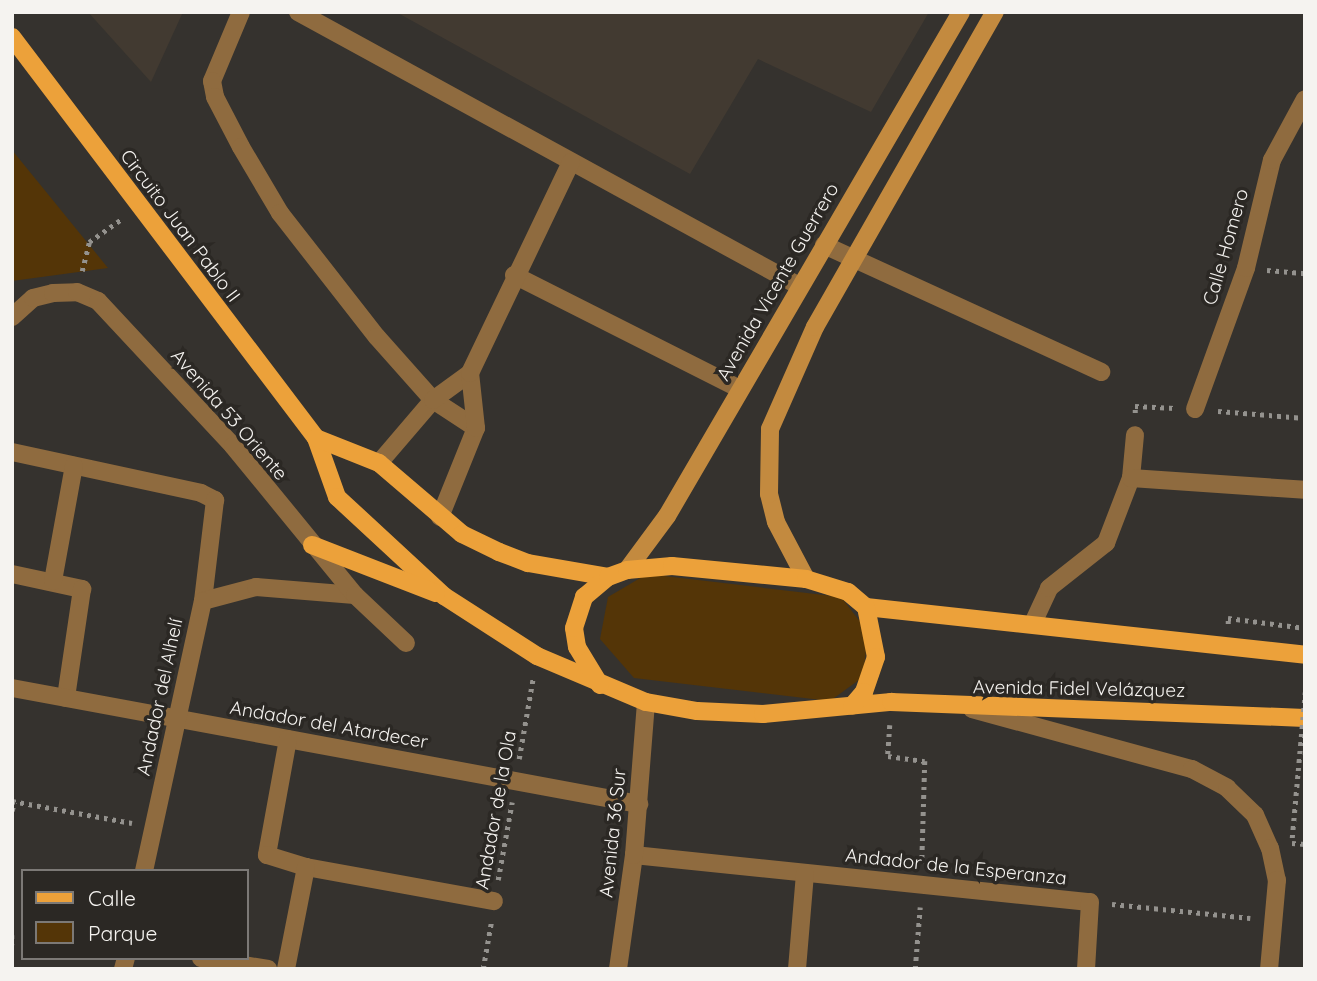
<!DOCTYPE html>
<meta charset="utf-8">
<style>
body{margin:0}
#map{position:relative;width:1317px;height:981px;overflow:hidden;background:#35322e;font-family:Quicksand,sans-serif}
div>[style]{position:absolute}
.built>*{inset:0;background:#423a31}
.green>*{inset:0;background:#543507}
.path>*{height:4.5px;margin-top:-2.25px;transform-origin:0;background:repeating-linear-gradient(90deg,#94928e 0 3.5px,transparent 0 8.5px)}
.lane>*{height:18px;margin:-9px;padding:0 9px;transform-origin:9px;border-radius:9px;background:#8f6b3f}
.street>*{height:18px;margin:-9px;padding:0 9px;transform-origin:9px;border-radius:9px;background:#8f6b3f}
.secondary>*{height:18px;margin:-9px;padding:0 9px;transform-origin:9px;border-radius:9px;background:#c38a3f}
.primary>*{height:18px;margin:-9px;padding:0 9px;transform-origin:9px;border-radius:9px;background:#eca13a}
.path-bridge>*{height:4.5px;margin-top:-2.25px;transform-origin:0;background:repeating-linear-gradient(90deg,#94928e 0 3.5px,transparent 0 8.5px)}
span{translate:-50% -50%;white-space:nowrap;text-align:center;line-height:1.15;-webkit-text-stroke:7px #2b2824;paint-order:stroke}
.street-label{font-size:19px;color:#f5f3f0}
.frame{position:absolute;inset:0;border:14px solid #f5f3f0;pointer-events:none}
.legend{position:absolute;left:21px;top:869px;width:228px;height:91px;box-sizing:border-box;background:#2b2824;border:2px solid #7c7976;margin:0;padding:9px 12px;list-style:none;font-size:21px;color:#f5f3f0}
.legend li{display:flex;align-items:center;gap:14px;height:35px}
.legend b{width:35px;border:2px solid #7c7976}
</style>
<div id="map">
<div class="built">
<i style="clip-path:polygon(88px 12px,183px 12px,151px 82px)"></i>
<i style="clip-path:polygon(396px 12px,929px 12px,871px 112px,758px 59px,690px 174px)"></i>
</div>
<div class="green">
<i style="clip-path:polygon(12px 150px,108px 268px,12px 281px)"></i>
<i style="clip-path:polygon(647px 574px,841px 597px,868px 632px,863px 677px,830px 701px,634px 678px,600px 639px,608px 597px)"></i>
</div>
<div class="path">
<i style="left:1267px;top:270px;width:38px;rotate:5deg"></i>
<i style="left:82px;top:271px;width:30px;rotate:-76deg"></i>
<i style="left:89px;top:242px;width:42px;rotate:-35.2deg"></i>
<i style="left:1218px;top:411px;width:87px;rotate:4.6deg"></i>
<i style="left:1135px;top:413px;width:7px;rotate:-90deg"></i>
<i style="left:1135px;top:406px;width:40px;rotate:2.9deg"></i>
<i style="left:1228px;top:624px;width:6px;rotate:-90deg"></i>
<i style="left:1228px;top:618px;width:78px;rotate:7.4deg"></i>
<i style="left:890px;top:725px;width:31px;rotate:94deg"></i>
<i style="left:888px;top:756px;width:37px;rotate:8deg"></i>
<i style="left:925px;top:761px;width:102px;rotate:91.7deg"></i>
<i style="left:519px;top:759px;width:82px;rotate:-80.2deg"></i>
<i style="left:12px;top:801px;width:122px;rotate:10.4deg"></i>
<i style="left:12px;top:811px;width:9px;rotate:-77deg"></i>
<i style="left:1292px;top:838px;width:67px;rotate:-84.9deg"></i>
<i style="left:1292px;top:843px;width:13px;rotate:4deg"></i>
<i style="left:498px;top:880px;width:79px;rotate:-79.8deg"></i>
<i style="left:1112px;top:904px;width:139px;rotate:5.8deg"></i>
<i style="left:12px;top:935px;width:10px;rotate:90deg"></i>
<i style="left:483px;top:969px;width:47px;rotate:-80.1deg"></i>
<i style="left:915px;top:969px;width:62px;rotate:-85.4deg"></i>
</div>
<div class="lane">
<i style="left:241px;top:12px;width:75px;rotate:112.8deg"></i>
<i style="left:212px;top:81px;width:16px;rotate:79deg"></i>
<i style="left:215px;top:97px;width:56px;rotate:62.5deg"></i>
<i style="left:241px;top:147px;width:77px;rotate:59.4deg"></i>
<i style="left:280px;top:213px;width:157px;rotate:52deg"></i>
<i style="left:377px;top:337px;width:84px;rotate:48.4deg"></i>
<i style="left:433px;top:400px;width:51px;rotate:33.1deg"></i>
<i style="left:298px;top:12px;width:571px;rotate:28.67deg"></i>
<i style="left:824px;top:245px;width:305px;rotate:24.6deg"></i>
<i style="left:514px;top:275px;width:253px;rotate:26.8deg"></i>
<i style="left:12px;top:452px;width:193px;rotate:12.2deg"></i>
<i style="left:201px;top:493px;width:16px;rotate:27deg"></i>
<i style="left:215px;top:500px;width:102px;rotate:96.8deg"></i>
<i style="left:203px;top:601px;width:55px;rotate:-14.8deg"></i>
<i style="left:256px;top:587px;width:99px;rotate:4.6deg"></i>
<i style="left:379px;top:463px;width:83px;rotate:-49.4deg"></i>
<i style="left:433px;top:400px;width:46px;rotate:-36.1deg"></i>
<i style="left:440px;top:517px;width:96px;rotate:-68deg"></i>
<i style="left:476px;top:428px;width:55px;rotate:-96.2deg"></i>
<i style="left:470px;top:373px;width:234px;rotate:-64.4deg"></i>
<i style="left:1033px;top:623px;width:38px;rotate:-65deg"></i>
<i style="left:1049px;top:588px;width:73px;rotate:-38.3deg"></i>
<i style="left:1106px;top:543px;width:70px;rotate:-69deg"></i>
<i style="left:1131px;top:478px;width:43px;rotate:-84.7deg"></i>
</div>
<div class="street">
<i style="left:12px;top:317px;width:28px;rotate:-42deg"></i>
<i style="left:33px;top:298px;width:21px;rotate:-14deg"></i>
<i style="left:53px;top:293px;width:24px;rotate:-2deg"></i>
<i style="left:77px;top:292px;width:23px;rotate:23deg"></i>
<i style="left:98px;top:301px;width:198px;rotate:47deg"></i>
<i style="left:233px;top:446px;width:193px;rotate:50.7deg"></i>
<i style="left:355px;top:595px;width:70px;rotate:43.3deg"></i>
<i style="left:1195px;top:409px;width:150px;rotate:-70.1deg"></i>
<i style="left:1246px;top:268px;width:111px;rotate:-76.5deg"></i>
<i style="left:1272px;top:160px;width:69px;rotate:-61.6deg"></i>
<i style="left:1131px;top:478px;width:174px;rotate:3.9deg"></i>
<i style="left:12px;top:574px;width:72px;rotate:12.1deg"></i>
<i style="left:82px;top:589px;width:110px;rotate:98.4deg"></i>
<i style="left:53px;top:581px;width:117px;rotate:-79.7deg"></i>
<i style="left:12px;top:688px;width:638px;rotate:10.48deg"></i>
<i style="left:972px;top:709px;width:228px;rotate:15.3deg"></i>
<i style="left:1192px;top:769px;width:40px;rotate:28deg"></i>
<i style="left:1227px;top:788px;width:39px;rotate:44deg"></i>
<i style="left:1255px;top:815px;width:36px;rotate:66deg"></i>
<i style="left:1270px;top:848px;width:33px;rotate:78deg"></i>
<i style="left:1277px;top:880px;width:89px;rotate:95.1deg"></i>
<i style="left:288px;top:739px;width:118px;rotate:100.3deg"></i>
<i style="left:267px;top:855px;width:41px;rotate:17.1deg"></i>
<i style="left:306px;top:867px;width:191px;rotate:10.3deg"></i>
<i style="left:634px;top:855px;width:458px;rotate:5.9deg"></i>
<i style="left:1090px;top:902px;width:67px;rotate:93.4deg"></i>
<i style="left:144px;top:871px;width:276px;rotate:-77.7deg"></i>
<i style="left:201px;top:958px;width:68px;rotate:9.3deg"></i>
<i style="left:123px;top:969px;width:11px;rotate:-75deg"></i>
<i style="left:286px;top:969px;width:104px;rotate:-78.9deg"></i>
<i style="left:618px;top:969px;width:115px;rotate:-82deg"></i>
<i style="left:634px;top:855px;width:153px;rotate:-85.5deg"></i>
<i style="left:797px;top:969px;width:96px;rotate:-85.2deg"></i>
</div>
<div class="secondary">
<i style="left:627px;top:570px;width:67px;rotate:-53.5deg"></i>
<i style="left:667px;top:516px;width:583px;rotate:-59.74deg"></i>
<i style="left:806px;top:579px;width:64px;rotate:-117.8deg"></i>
<i style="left:776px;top:522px;width:29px;rotate:-104deg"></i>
<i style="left:769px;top:494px;width:65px;rotate:-89.1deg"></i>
<i style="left:770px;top:429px;width:111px;rotate:-66.2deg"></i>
<i style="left:815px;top:327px;width:363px;rotate:-60.3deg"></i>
</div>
<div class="primary">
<i style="left:12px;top:37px;width:503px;rotate:52.83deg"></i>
<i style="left:316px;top:438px;width:63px;rotate:70.4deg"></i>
<i style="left:337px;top:497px;width:146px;rotate:42.8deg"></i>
<i style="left:444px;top:596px;width:111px;rotate:32.8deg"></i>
<i style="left:537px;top:656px;width:118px;rotate:22.9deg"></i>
<i style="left:646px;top:702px;width:52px;rotate:10deg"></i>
<i style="left:697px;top:711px;width:66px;rotate:2.6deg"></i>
<i style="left:763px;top:714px;width:129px;rotate:-5.4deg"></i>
<i style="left:891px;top:702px;width:414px;rotate:2.2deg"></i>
<i style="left:316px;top:438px;width:68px;rotate:21.6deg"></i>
<i style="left:379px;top:463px;width:109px;rotate:40.5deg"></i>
<i style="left:462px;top:534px;width:41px;rotate:25.9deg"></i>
<i style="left:499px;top:552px;width:31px;rotate:21deg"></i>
<i style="left:528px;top:563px;width:81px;rotate:9.9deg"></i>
<i style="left:312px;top:545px;width:133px;rotate:21.2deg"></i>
<i style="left:866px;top:607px;width:442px;rotate:6.2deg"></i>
<i style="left:600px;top:685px;width:44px;rotate:-121.2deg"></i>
<i style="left:577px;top:647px;width:19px;rotate:-99deg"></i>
<i style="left:574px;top:628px;width:33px;rotate:-72deg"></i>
<i style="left:584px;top:597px;width:31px;rotate:-40deg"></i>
<i style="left:608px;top:577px;width:20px;rotate:-20deg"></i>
<i style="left:627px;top:570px;width:45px;rotate:-5.1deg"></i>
<i style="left:672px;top:566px;width:135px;rotate:5.5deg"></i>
<i style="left:806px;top:579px;width:44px;rotate:17.2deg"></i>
<i style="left:848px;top:592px;width:23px;rotate:40deg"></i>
<i style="left:866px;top:607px;width:51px;rotate:78.7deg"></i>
<i style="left:876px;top:657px;width:37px;rotate:109deg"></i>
<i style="left:864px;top:692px;width:18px;rotate:131deg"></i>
</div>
<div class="path-bridge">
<i style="left:1298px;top:771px;width:79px;rotate:-84.9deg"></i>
</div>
<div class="street-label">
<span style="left:180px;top:226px;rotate:53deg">Circuito Juan Pablo II</span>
<span style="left:1226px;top:247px;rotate:-74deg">Calle Homero</span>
<span style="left:778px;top:282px;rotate:-60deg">Avenida Vicente Guerrero</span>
<span style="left:229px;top:415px;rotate:49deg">Avenida 53 Oriente</span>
<span style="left:1079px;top:689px;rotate:1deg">Avenida Fidel Velázquez</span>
<span style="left:160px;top:697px;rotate:-78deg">Andador del Alhelí</span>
<span style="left:329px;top:725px;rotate:10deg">Andador del Atardecer</span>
<span style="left:496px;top:810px;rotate:-80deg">Andador de la Ola</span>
<span style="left:613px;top:833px;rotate:-84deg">Avenida 36 Sur</span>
<span style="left:956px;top:867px;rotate:6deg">Andador de la Esperanza</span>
</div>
<div class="frame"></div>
<ul class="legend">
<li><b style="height:9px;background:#eca13a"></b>Calle</li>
<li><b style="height:19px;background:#543507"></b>Parque</li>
</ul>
</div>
